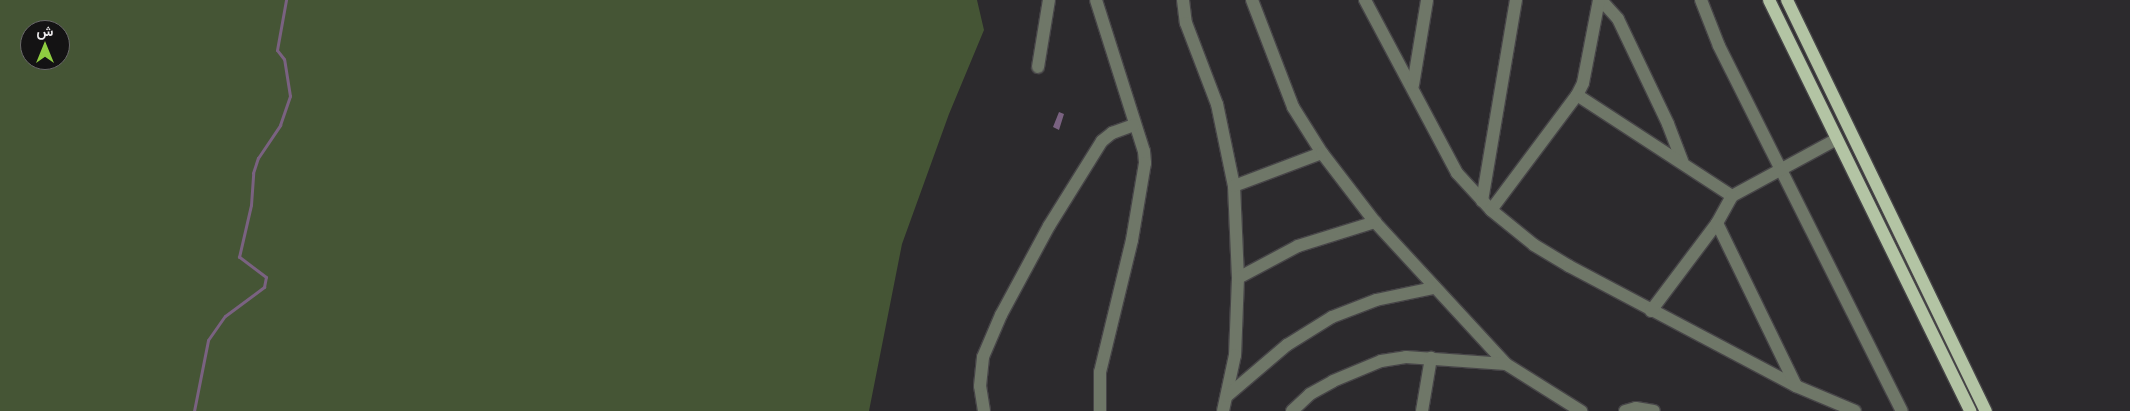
<!DOCTYPE html>
<meta charset="utf-8">
<style>
body{margin:0}
#map{position:relative;width:2130px;height:411px;overflow:hidden;background:#2c2a2d;font-family:Barlow,Vazirmatn,sans-serif}
div>[style]{position:absolute}
.green>*{inset:0;background:#455535}
.water>*{inset:0;background:#7a6281}
.stream>*{height:3px;margin:-1.5px;padding:0 1.5px;transform-origin:1.5px;border-radius:1.5px;background:#7a6281}
.roads{filter:drop-shadow(1px 0 #474548) drop-shadow(-1px 0 #474548) drop-shadow(0 1px #474548) drop-shadow(0 -1px #474548)}
.minor>*{height:12px;margin:-6px;padding:0 6px;transform-origin:6px;border-radius:6px;background:#6f7768}
.major>*{height:12px;margin:-6px;padding:0 6px;transform-origin:6px;border-radius:6px;background:#b3c4a4}
span{translate:-50% -50%;white-space:nowrap;text-align:center;line-height:1.15;-webkit-text-stroke:4px #141314;paint-order:stroke}
.north{position:absolute;left:20px;top:20px;width:50px;height:50px;box-sizing:border-box;background:#141314;border:1px solid #6a696a;border-radius:50%;rotate:0deg;font-size:14px;font-weight:700;line-height:20px;text-align:center;color:#eceaec}
.north::after{content:'';display:block;margin:auto;width:18px;height:22px;background:#8fcd41;clip-path:polygon(50% 0,100% 100%,50% 72%,0 100%)}
</style>
<div id="map">
<div class="green">
<i style="clip-path:polygon(evenodd,0 0,977px 0,984px 30px,949px 114px,902px 244px,869px 411px,0 411px,0 0,30px 30px,60px 30px,60px 60px,30px 60px,30px 30px)"></i>
</div>
<div class="water">
<i style="clip-path:polygon(1059px 112px,1064px 114px,1059px 130px,1053px 127px)"></i>
</div>
<div class="stream">
<i style="left:194px;top:411px;width:72px;rotate:-78.8deg"></i>
<i style="left:208px;top:340px;width:29px;rotate:-55deg"></i>
<i style="left:225px;top:316px;width:49px;rotate:-36.6deg"></i>
<i style="left:264px;top:287px;width:10px;rotate:-79deg"></i>
<i style="left:266px;top:277px;width:34px;rotate:-143deg"></i>
<i style="left:239px;top:257px;width:53px;rotate:-77deg"></i>
<i style="left:251px;top:205px;width:32px;rotate:-86deg"></i>
<i style="left:253px;top:173px;width:16px;rotate:-72deg"></i>
<i style="left:258px;top:158px;width:40px;rotate:-56deg"></i>
<i style="left:280px;top:125px;width:31px;rotate:-71deg"></i>
<i style="left:290px;top:96px;width:37px;rotate:-99deg"></i>
<i style="left:284px;top:59px;width:11px;rotate:-128deg"></i>
<i style="left:277px;top:50px;width:51px;rotate:-79.8deg"></i>
</div>
<div class="roads">
<div class="minor">
<i style="left:1096px;top:0;width:158px;rotate:72.4deg"></i>
<i style="left:1144px;top:151px;width:12px;rotate:85deg"></i>
<i style="left:1145px;top:163px;width:78px;rotate:99.6deg"></i>
<i style="left:1132px;top:240px;width:136px;rotate:103.6deg"></i>
<i style="left:1100px;top:372px;width:39px;rotate:90deg"></i>
<i style="left:1183px;top:0;width:23px;rotate:83deg"></i>
<i style="left:1186px;top:23px;width:87px;rotate:69.1deg"></i>
<i style="left:1217px;top:104px;width:84px;rotate:78.3deg"></i>
<i style="left:1234px;top:186px;width:92px;rotate:87.5deg"></i>
<i style="left:1238px;top:278px;width:77px;rotate:92.2deg"></i>
<i style="left:1235px;top:355px;width:57px;rotate:102.1deg"></i>
<i style="left:1252px;top:0;width:115px;rotate:69deg"></i>
<i style="left:1293px;top:107px;width:54px;rotate:57.8deg"></i>
<i style="left:1365px;top:0;width:196px;rotate:62deg"></i>
<i style="left:1457px;top:173px;width:50px;rotate:47.4deg"></i>
<i style="left:1491px;top:210px;width:55px;rotate:39.1deg"></i>
<i style="left:1534px;top:245px;width:41px;rotate:31deg"></i>
<i style="left:1569px;top:266px;width:257px;rotate:27.9deg"></i>
<i style="left:1796px;top:386px;width:64px;rotate:23deg"></i>
<i style="left:1601px;top:0;width:25px;rotate:48deg"></i>
<i style="left:1618px;top:19px;width:116px;rotate:64.5deg"></i>
<i style="left:1668px;top:124px;width:40px;rotate:69deg"></i>
<i style="left:1701px;top:0;width:49px;rotate:68.6deg"></i>
<i style="left:1719px;top:46px;width:408px;rotate:63.4deg"></i>
<i style="left:1038px;top:67px;width:68px;rotate:-80.7deg"></i>
<i style="left:1413px;top:85px;width:86px;rotate:-80.6deg"></i>
<i style="left:1577px;top:95px;width:185px;rotate:33.1deg"></i>
<i style="left:1732px;top:196px;width:31px;rotate:119deg"></i>
<i style="left:1717px;top:223px;width:110px;rotate:126.9deg"></i>
<i style="left:1234px;top:186px;width:94px;rotate:-20.6deg"></i>
<i style="left:1322px;top:153px;width:87px;rotate:52.5deg"></i>
<i style="left:1375px;top:222px;width:193px;rotate:47.3deg"></i>
<i style="left:1506px;top:364px;width:89px;rotate:32.1deg"></i>
<i style="left:1732px;top:196px;width:119px;rotate:-28.5deg"></i>
<i style="left:1482px;top:201px;width:204px;rotate:-80.4deg"></i>
<i style="left:1491px;top:210px;width:144px;rotate:-53.2deg"></i>
<i style="left:1577px;top:95px;width:13px;rotate:-63deg"></i>
<i style="left:1583px;top:83px;width:85px;rotate:-79.1deg"></i>
<i style="left:1717px;top:223px;width:181px;rotate:64.1deg"></i>
<i style="left:1238px;top:278px;width:68px;rotate:-28.1deg"></i>
<i style="left:1298px;top:246px;width:81px;rotate:-17.3deg"></i>
<i style="left:1227px;top:396px;width:79px;rotate:-40.4deg"></i>
<i style="left:1287px;top:345px;width:53px;rotate:-31.9deg"></i>
<i style="left:1332px;top:317px;width:47px;rotate:-21.1deg"></i>
<i style="left:1376px;top:300px;width:58px;rotate:-11.9deg"></i>
<i style="left:984px;top:411px;width:25px;rotate:-99deg"></i>
<i style="left:980px;top:386px;width:29px;rotate:-84deg"></i>
<i style="left:983px;top:357px;width:46px;rotate:-66.8deg"></i>
<i style="left:1001px;top:315px;width:101px;rotate:-61.7deg"></i>
<i style="left:1049px;top:226px;width:100px;rotate:-58.1deg"></i>
<i style="left:1102px;top:141px;width:13px;rotate:-39deg"></i>
<i style="left:1112px;top:133px;width:23px;rotate:-20deg"></i>
<i style="left:1292px;top:411px;width:25px;rotate:-43deg"></i>
<i style="left:1310px;top:394px;width:26px;rotate:-29deg"></i>
<i style="left:1333px;top:381px;width:52px;rotate:-22.6deg"></i>
<i style="left:1381px;top:361px;width:25px;rotate:-9deg"></i>
<i style="left:1406px;top:357px;width:100px;rotate:4deg"></i>
<i style="left:1422px;top:411px;width:54px;rotate:-80.4deg"></i>
<i style="left:1625px;top:411px;width:11px;rotate:-15deg"></i>
<i style="left:1636px;top:408px;width:18px;rotate:9deg"></i>
</div>
<div class="major">
<i style="left:1769px;top:0;width:458px;rotate:63.9deg"></i>
<i style="left:1787px;top:0;width:457px;rotate:64.2deg"></i>
</div>
</div>
<div class="north">ش</div>
</div>
